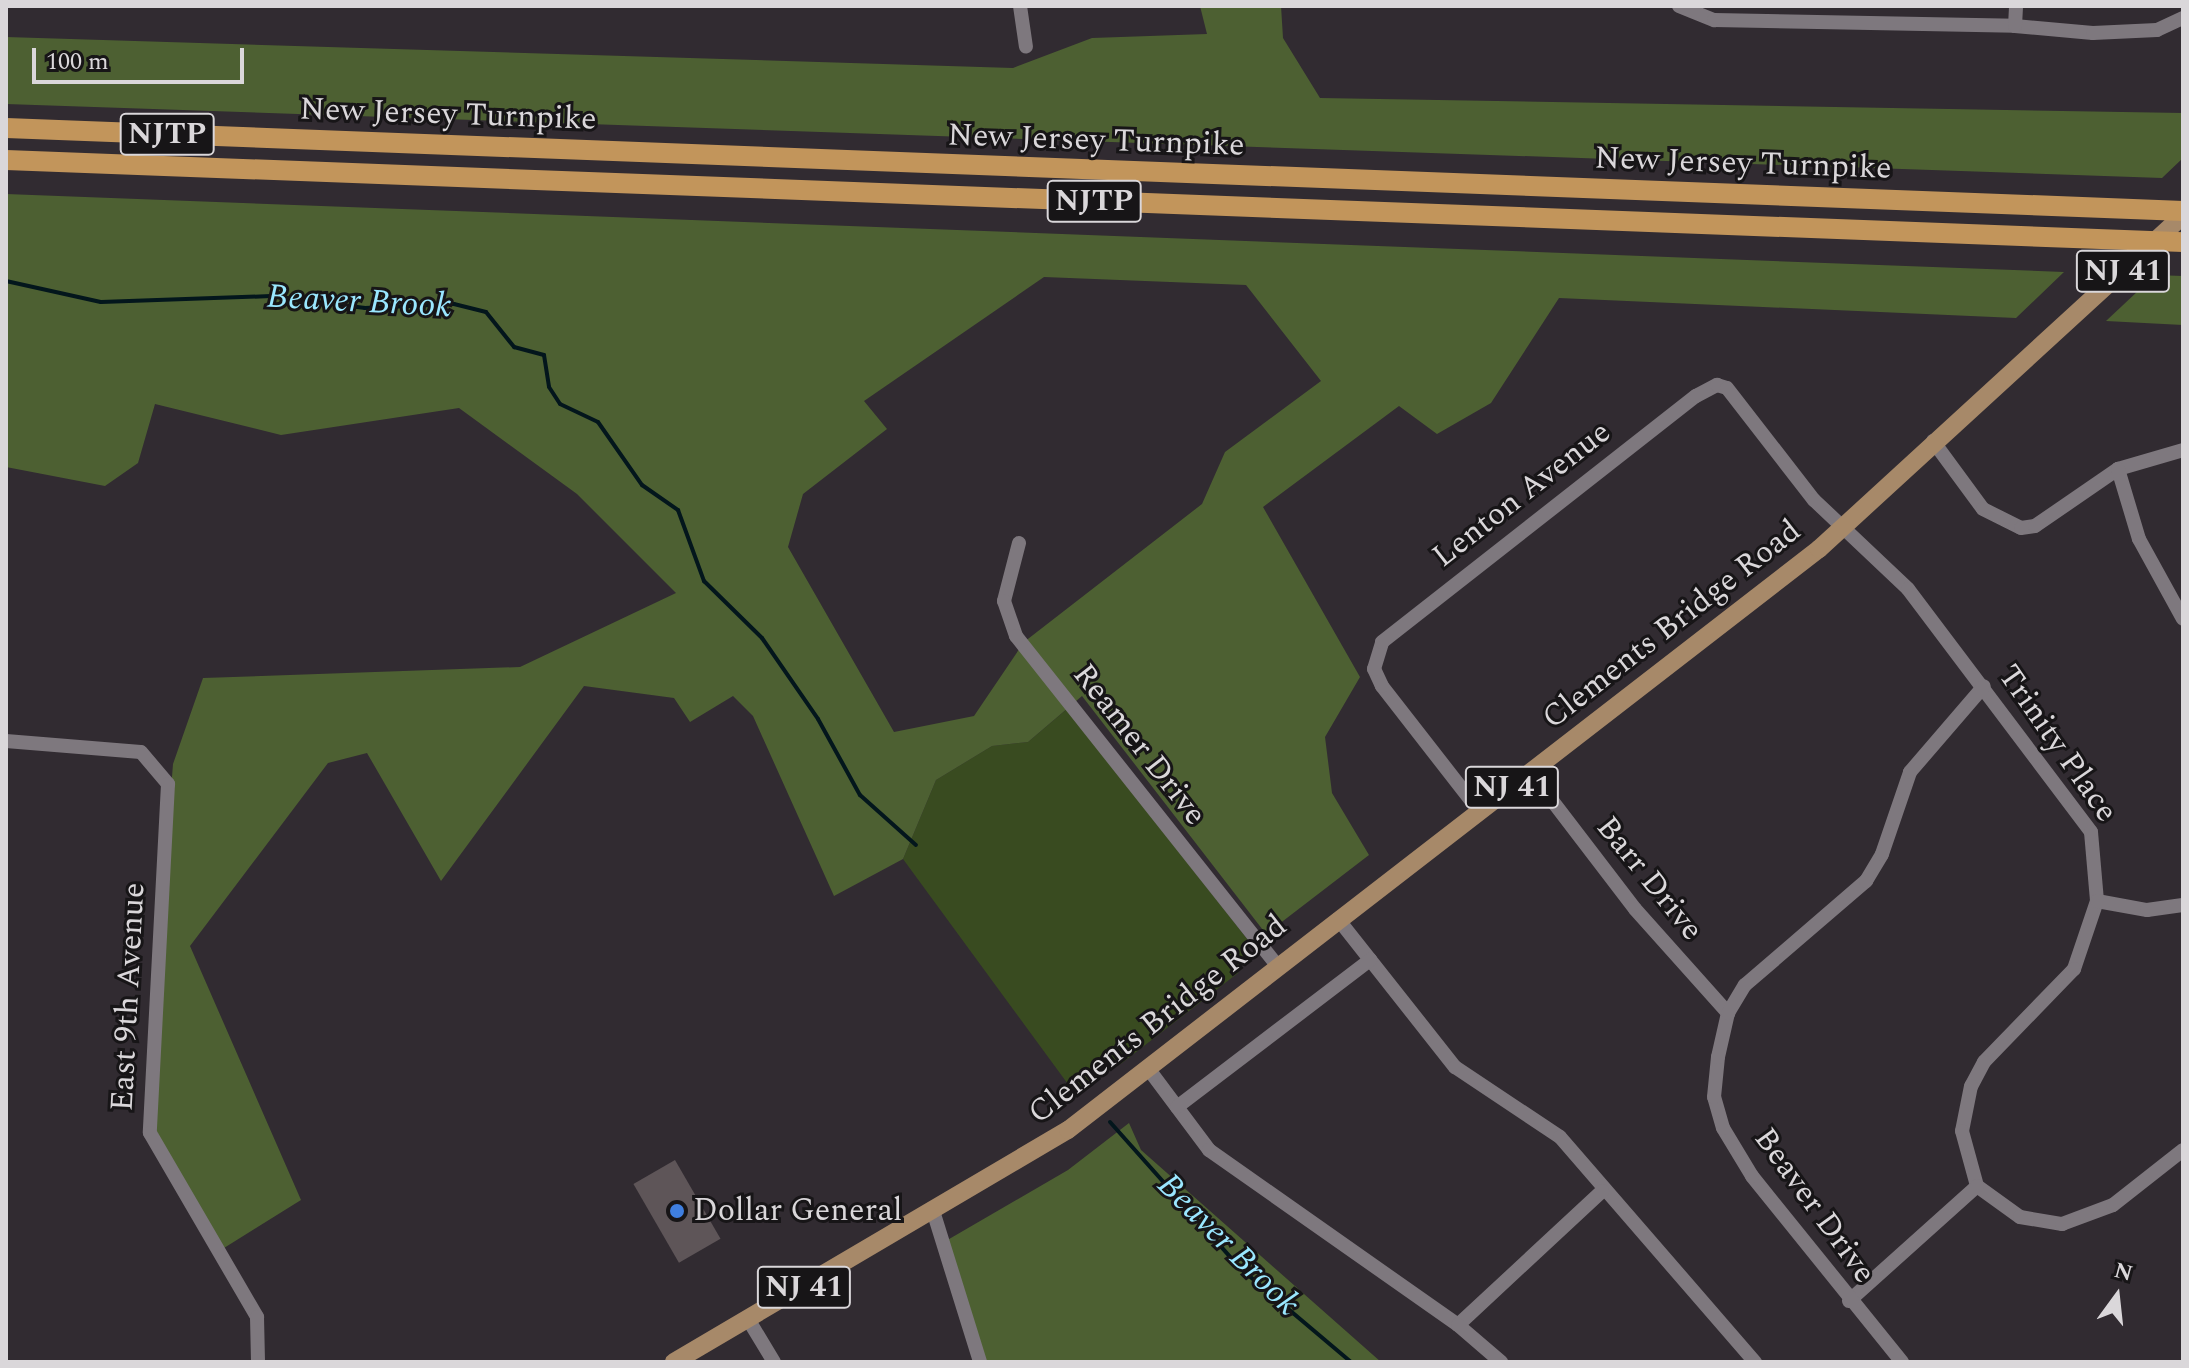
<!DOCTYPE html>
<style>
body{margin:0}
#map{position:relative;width:2189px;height:1368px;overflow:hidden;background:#312b31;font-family:Spectral,serif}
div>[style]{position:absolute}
.green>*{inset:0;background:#394b20}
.forest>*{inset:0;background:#4d6032}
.stream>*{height:4px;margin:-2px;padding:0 2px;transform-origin:2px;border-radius:2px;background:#03161c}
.building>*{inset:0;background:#5e5558;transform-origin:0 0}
.minor>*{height:14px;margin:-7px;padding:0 7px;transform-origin:7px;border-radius:7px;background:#7e787e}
.major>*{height:18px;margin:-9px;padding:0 9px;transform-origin:9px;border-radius:9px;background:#a78969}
.highway>*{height:20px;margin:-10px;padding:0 10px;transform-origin:10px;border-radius:10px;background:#c2955b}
.dots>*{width:22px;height:22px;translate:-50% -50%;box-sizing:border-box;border:4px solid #171517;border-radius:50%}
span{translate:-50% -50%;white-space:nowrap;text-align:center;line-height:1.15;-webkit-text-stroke:6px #171517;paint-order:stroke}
.shield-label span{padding:2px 6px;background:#171517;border:2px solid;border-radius:6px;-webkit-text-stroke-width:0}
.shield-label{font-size:30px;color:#dad7da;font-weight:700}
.street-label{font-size:32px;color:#dad7da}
.poi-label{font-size:32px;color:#dad7da}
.left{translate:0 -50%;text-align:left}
.water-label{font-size:34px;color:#9ae7ff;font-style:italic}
.frame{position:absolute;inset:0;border:8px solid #dad7da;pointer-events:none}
.north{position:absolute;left:2077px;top:1256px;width:80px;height:80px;-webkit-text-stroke:6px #171517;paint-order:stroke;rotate:15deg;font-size:22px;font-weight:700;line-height:32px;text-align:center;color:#dad7da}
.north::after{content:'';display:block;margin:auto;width:28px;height:36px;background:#dad7da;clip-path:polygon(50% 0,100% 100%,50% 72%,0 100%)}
.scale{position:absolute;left:32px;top:48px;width:212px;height:36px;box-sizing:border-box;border:4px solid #dad7da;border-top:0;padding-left:10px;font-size:24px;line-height:28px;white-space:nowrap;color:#dad7da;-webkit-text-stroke:6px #171517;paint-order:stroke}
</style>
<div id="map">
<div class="green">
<i style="clip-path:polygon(1067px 709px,1248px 940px,1238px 973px,1122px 1063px,1073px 1091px,903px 859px,936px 780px,992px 746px,1028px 742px)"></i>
</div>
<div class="forest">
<i style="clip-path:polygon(1200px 6px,1281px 6px,1283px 38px,1320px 98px,2183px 113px,2183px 158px,2162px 178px,6px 104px,6px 37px,1013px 68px,1092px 38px,1207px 34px)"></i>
<i style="clip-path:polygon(evenodd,6px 194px,2064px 272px,2016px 318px,1559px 298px,1491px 403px,1437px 434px,1399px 406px,1263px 507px,1360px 677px,1325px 737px,1332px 793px,1369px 855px,1266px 934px,1082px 696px,1028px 742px,992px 746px,936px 780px,903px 859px,834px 896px,753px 716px,733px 696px,690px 722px,674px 698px,584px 686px,441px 881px,367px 753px,328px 763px,190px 946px,301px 1200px,216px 1253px,146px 1109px,173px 764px,203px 678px,520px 667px,676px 593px,577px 494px,459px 408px,281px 435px,155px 404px,138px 463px,105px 486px,6px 467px,6px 194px,1044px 277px,1246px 285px,1321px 381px,1225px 452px,1202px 504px,1024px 642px,974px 716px,894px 732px,788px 547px,803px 494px,887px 429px,864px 401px,1044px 277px)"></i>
<i style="clip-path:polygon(2155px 275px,2183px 276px,2183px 325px,2106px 321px)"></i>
<i style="clip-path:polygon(1129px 1123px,1141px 1150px,1381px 1362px,984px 1362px,944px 1242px,1068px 1170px)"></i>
</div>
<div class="stream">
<i style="left:6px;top:281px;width:97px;rotate:12.5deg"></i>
<i style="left:101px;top:302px;width:170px;rotate:-2deg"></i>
<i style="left:271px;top:296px;width:95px;rotate:7.3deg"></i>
<i style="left:365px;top:308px;width:89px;rotate:-2.6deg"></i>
<i style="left:454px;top:304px;width:33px;rotate:14deg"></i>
<i style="left:486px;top:312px;width:45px;rotate:51.3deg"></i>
<i style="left:514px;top:347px;width:31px;rotate:15deg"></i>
<i style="left:544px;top:355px;width:32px;rotate:81deg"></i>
<i style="left:549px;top:387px;width:20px;rotate:57deg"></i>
<i style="left:560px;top:404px;width:42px;rotate:25.3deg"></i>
<i style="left:598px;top:422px;width:77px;rotate:55.1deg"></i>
<i style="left:642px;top:485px;width:44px;rotate:34.8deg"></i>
<i style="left:678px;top:510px;width:76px;rotate:69.9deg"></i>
<i style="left:704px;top:581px;width:81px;rotate:44.5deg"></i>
<i style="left:762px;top:638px;width:98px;rotate:55.3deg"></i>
<i style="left:818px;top:719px;width:87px;rotate:61.1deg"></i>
<i style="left:860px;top:795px;width:75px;rotate:41.8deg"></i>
<i style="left:1110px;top:1122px;width:197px;rotate:48.3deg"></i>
<i style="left:1241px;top:1269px;width:144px;rotate:40.2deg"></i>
</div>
<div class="building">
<i style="left:675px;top:1160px;width:91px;height:48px;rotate:60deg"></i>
</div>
<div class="minor">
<i style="left:1020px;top:6px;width:41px;rotate:81.7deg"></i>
<i style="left:1679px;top:6px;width:38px;rotate:22deg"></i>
<i style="left:1714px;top:20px;width:301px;rotate:1.1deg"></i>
<i style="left:2015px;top:26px;width:78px;rotate:5.1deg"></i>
<i style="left:2093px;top:33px;width:64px;rotate:-2.7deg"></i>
<i style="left:2157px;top:30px;width:29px;rotate:-25deg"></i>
<i style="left:2015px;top:26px;width:20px;rotate:-87deg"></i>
<i style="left:1933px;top:441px;width:84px;rotate:53.7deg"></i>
<i style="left:1983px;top:509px;width:42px;rotate:26.6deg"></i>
<i style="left:2021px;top:528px;width:14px;rotate:-8deg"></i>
<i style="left:2035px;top:526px;width:101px;rotate:-34.5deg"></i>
<i style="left:2118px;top:469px;width:68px;rotate:-16.3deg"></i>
<i style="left:2118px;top:469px;width:73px;rotate:73.3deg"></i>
<i style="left:2139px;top:539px;width:91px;rotate:61.2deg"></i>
<i style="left:1019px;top:543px;width:60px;rotate:104.5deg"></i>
<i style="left:1004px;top:601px;width:37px;rotate:71deg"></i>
<i style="left:1016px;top:636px;width:421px;rotate:51.6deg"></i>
<i style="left:6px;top:741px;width:135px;rotate:4.7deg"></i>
<i style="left:141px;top:752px;width:42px;rotate:49.8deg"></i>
<i style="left:168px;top:784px;width:349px;rotate:93deg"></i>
<i style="left:150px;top:1133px;width:213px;rotate:59.8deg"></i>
<i style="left:257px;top:1317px;width:45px;rotate:88.7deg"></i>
<i style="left:1531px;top:773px;width:171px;rotate:52.6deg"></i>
<i style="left:1635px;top:909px;width:140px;rotate:48.2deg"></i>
<i style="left:1480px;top:812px;width:160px;rotate:-127.9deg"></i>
<i style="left:1382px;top:686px;width:19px;rotate:-115deg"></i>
<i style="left:1374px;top:669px;width:28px;rotate:-73deg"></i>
<i style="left:1382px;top:642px;width:399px;rotate:-38.1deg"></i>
<i style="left:1696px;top:396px;width:24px;rotate:-28deg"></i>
<i style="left:1717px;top:385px;width:10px;rotate:17deg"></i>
<i style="left:1727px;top:388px;width:142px;rotate:52.2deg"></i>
<i style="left:1814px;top:500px;width:129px;rotate:43.4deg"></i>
<i style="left:1908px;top:589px;width:304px;rotate:53deg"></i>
<i style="left:2091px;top:832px;width:69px;rotate:85deg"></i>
<i style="left:2097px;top:901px;width:72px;rotate:108.7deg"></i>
<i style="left:2074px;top:969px;width:129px;rotate:134.1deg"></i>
<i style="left:1984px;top:1062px;width:27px;rotate:118deg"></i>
<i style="left:1971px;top:1086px;width:46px;rotate:101.3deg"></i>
<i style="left:1962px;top:1131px;width:57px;rotate:74.7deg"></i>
<i style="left:2097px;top:901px;width:51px;rotate:10.2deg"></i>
<i style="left:2147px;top:910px;width:36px;rotate:-8deg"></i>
<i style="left:1338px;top:919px;width:189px;rotate:51.7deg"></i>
<i style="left:1455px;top:1067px;width:126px;rotate:33.7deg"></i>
<i style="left:1560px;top:1137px;width:298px;rotate:49.1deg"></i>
<i style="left:1147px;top:1067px;width:104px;rotate:53.2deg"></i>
<i style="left:1209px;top:1150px;width:304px;rotate:35.1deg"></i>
<i style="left:1458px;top:1325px;width:197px;rotate:-42.9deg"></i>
<i style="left:1177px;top:1107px;width:243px;rotate:-37.3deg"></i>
<i style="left:1977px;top:1186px;width:53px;rotate:35.8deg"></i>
<i style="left:2020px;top:1217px;width:43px;rotate:9.5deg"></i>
<i style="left:2062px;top:1224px;width:54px;rotate:-20.4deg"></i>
<i style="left:2113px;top:1205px;width:89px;rotate:-38.2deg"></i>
<i style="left:934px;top:1214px;width:155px;rotate:72.7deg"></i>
<i style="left:1849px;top:1301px;width:172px;rotate:-41.9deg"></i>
<i style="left:748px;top:1319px;width:50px;rotate:58.8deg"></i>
<i style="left:1458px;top:1325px;width:57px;rotate:40.7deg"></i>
<i style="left:1902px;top:1362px;width:239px;rotate:-128.9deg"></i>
<i style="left:1752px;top:1176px;width:56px;rotate:-121.1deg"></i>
<i style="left:1723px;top:1128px;width:32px;rotate:-106deg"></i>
<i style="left:1714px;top:1097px;width:40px;rotate:-84.3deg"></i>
<i style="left:1718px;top:1057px;width:45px;rotate:-77.2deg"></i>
<i style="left:1728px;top:1013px;width:33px;rotate:-59deg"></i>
<i style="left:1745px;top:985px;width:160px;rotate:-40.7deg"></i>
<i style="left:1866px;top:881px;width:31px;rotate:-59deg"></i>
<i style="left:1882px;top:854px;width:87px;rotate:-71.1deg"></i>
<i style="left:1910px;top:772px;width:113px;rotate:-49.3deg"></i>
</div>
<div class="major">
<i style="left:674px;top:1362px;width:457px;rotate:-30.5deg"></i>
<i style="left:1068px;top:1130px;width:950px;rotate:-37.73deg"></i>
<i style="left:1819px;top:549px;width:493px;rotate:-42.5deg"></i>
</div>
<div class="highway">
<i style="left:6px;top:128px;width:2179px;rotate:2.18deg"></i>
<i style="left:6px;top:160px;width:2179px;rotate:2.16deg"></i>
</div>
<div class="dots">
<i style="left:677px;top:1211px;background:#3f7fe0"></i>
</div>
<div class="shield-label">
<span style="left:167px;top:134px">NJTP</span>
<span style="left:1094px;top:201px">NJTP</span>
<span style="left:2123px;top:271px">NJ 41</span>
<span style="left:1512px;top:787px">NJ 41</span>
<span style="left:804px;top:1287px">NJ 41</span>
</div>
<div class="street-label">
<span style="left:448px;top:115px;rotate:2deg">New Jersey Turnpike</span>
<span style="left:1096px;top:141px;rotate:2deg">New Jersey Turnpike</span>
<span style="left:1743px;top:164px;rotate:2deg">New Jersey Turnpike</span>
<span style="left:1522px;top:495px;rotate:-38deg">Lenton Avenue</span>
<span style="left:1672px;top:625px;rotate:-38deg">Clements Bridge Road</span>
<span style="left:2057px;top:744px;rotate:55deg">Trinity Place</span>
<span style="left:1139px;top:745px;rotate:52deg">Reamer Drive</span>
<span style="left:1649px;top:879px;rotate:51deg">Barr Drive</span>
<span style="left:129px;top:997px;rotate:-87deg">East 9th Avenue</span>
<span style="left:1158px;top:1020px;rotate:-38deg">Clements Bridge Road</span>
<span style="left:1814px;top:1206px;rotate:54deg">Beaver Drive</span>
</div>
<div class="poi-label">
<span class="left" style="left:693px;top:1211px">Dollar General</span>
</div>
<div class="water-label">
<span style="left:359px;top:302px;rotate:3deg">Beaver Brook</span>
<span style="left:1228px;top:1245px;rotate:45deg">Beaver Brook</span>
</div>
<div class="frame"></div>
<div class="north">N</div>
<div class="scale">100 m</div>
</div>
